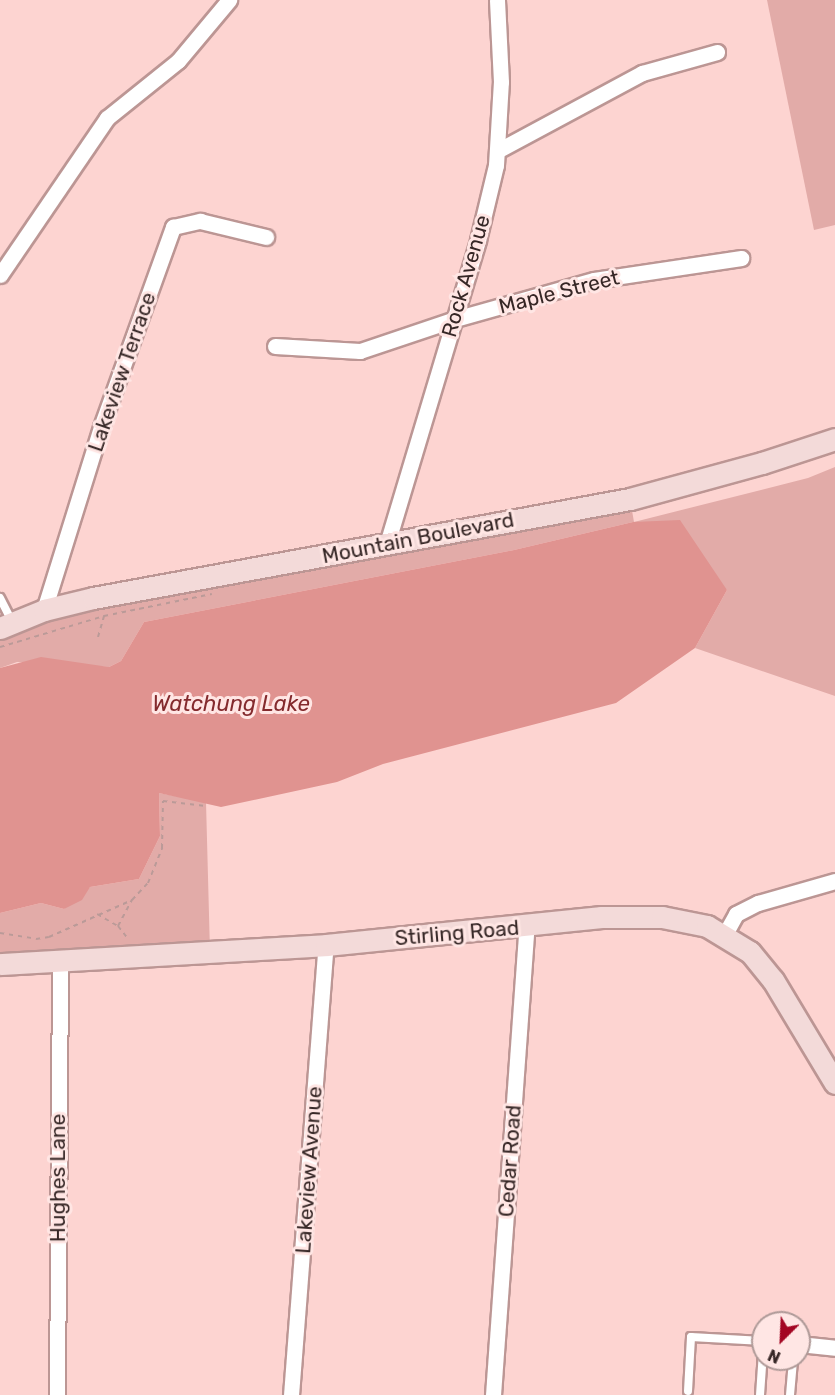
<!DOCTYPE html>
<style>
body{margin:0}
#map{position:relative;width:835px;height:1395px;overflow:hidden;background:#fdd4d1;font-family:Rubik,sans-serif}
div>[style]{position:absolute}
.green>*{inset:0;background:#e2aba8}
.water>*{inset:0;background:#e09390}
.path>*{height:2px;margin-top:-1px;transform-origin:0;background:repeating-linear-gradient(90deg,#ba9a98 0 4.5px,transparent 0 9px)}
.roads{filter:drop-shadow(2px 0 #bc9694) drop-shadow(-2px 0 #bc9694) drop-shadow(0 2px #bc9694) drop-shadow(0 -2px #bc9694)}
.lane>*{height:8px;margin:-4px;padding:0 4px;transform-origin:4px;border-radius:4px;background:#fff}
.street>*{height:15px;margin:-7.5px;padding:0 7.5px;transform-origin:7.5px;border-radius:7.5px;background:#fff}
.secondary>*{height:21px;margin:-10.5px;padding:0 10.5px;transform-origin:10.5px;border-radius:10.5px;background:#f3dad9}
span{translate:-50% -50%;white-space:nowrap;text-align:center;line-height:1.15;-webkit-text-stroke:6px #ffe6e4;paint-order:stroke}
.street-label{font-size:21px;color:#362726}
.water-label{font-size:22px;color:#842a2d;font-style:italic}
.north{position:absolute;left:751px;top:1311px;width:60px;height:60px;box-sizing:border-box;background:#ffe6e4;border:2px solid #af9a98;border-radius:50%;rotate:204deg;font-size:16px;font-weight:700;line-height:24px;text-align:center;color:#362726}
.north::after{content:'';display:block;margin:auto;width:21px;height:27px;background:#a30623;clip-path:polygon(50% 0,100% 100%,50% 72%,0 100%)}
</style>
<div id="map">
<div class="green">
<i style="clip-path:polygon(767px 0,835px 0,835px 225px,814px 230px)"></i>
<i style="clip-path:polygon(835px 467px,835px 696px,695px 648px,727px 590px,633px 522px,514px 550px,144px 622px,121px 661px,109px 667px,17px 662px,0 668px,0 628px,44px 610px,630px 499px,634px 522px,808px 478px)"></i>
<i style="clip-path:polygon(159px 793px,206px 802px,210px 952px,0 964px,0 913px,41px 903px,64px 909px,90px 887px,139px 879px,160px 836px)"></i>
</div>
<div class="water">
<i style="clip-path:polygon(680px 520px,727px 590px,695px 648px,616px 703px,383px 764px,337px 782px,221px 807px,159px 793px,160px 836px,139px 879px,90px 887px,82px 900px,64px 909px,41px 903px,0 913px,0 668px,41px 657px,109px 667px,121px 661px,144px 622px,514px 550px,633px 522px)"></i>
</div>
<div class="path">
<i style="left:98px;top:637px;width:22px;rotate:-74deg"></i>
<i style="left:0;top:647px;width:109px;rotate:-16.6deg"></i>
<i style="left:104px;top:616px;width:110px;rotate:-11.5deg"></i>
<i style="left:97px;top:914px;width:24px;rotate:30deg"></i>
<i style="left:118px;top:926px;width:18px;rotate:52deg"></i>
<i style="left:118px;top:926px;width:30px;rotate:-62deg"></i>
<i style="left:0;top:933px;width:36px;rotate:9deg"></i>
<i style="left:36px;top:939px;width:13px;rotate:-9deg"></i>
<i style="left:49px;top:937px;width:91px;rotate:-24deg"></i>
<i style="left:132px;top:900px;width:23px;rotate:-47deg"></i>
<i style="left:148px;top:883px;width:38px;rotate:-68deg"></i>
<i style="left:162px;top:848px;width:47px;rotate:-88.8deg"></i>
<i style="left:163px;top:801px;width:43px;rotate:6.6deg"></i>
</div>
<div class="roads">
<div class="lane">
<i style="left:0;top:598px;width:27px;rotate:63deg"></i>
<i style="left:688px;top:1391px;width:54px;rotate:-86.8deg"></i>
<i style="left:691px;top:1337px;width:72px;rotate:3.2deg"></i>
<i style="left:760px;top:1395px;width:39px;rotate:-86deg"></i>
<i style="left:790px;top:1395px;width:36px;rotate:-85deg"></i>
</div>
<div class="street">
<i style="left:497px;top:151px;width:165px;rotate:-28.3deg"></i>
<i style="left:642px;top:73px;width:78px;rotate:-15.6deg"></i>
<i style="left:0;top:275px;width:190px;rotate:-55.7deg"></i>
<i style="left:107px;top:118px;width:91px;rotate:-38.8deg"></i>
<i style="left:178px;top:61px;width:80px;rotate:-50.1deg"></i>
<i style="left:275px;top:346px;width:85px;rotate:3.4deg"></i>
<i style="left:360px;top:351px;width:100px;rotate:-18.6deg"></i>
<i style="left:455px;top:319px;width:144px;rotate:-15.7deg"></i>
<i style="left:594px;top:280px;width:149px;rotate:-8.5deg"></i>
<i style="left:387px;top:544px;width:317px;rotate:-73.3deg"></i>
<i style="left:478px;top:240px;width:77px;rotate:-76.5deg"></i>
<i style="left:496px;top:165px;width:83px;rotate:-86.6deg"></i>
<i style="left:501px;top:82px;width:82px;rotate:-92.8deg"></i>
<i style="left:44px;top:610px;width:192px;rotate:-72.7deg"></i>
<i style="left:101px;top:427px;width:213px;rotate:-70.2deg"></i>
<i style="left:173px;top:227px;width:28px;rotate:-13deg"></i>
<i style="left:200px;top:221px;width:68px;rotate:13.6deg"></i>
<i style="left:725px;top:934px;width:23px;rotate:-61deg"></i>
<i style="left:736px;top:914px;width:25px;rotate:-27deg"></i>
<i style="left:758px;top:903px;width:80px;rotate:-15.9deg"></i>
<i style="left:799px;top:1344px;width:36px;rotate:6deg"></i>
<i style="left:57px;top:1395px;width:434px;rotate:-89.6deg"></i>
<i style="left:291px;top:1395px;width:451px;rotate:-85.6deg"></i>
<i style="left:493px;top:1395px;width:470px;rotate:-85.9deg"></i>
</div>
<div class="secondary">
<i style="left:0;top:628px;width:48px;rotate:-22.2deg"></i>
<i style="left:44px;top:610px;width:50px;rotate:-13.8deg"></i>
<i style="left:93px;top:598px;width:546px;rotate:-10.45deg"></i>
<i style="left:630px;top:499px;width:137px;rotate:-15.3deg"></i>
<i style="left:762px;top:463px;width:77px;rotate:-18.2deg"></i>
<i style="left:0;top:964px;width:327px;rotate:-3.3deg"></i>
<i style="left:326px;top:945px;width:277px;rotate:-5.8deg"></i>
<i style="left:602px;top:917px;width:60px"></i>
<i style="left:662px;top:917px;width:46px;rotate:11.3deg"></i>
<i style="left:707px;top:926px;width:50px;rotate:31.2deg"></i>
<i style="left:750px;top:952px;width:36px;rotate:51deg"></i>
<i style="left:773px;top:980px;width:120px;rotate:59deg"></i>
</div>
</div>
<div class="street-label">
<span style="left:466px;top:276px;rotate:-74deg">Rock Avenue</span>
<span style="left:559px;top:292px;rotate:-14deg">Maple Street</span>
<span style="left:122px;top:372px;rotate:-71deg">Lakeview Terrace</span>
<span style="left:418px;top:538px;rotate:-11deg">Mountain Boulevard</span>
<span style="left:457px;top:933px;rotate:-5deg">Stirling Road</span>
<span style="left:510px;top:1161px;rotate:-86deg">Cedar Road</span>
<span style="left:309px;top:1170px;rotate:-86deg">Lakeview Avenue</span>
<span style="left:58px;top:1178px;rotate:-90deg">Hughes Lane</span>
</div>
<div class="water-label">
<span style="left:231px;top:704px">Watchung Lake</span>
</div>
<div class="north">N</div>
</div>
